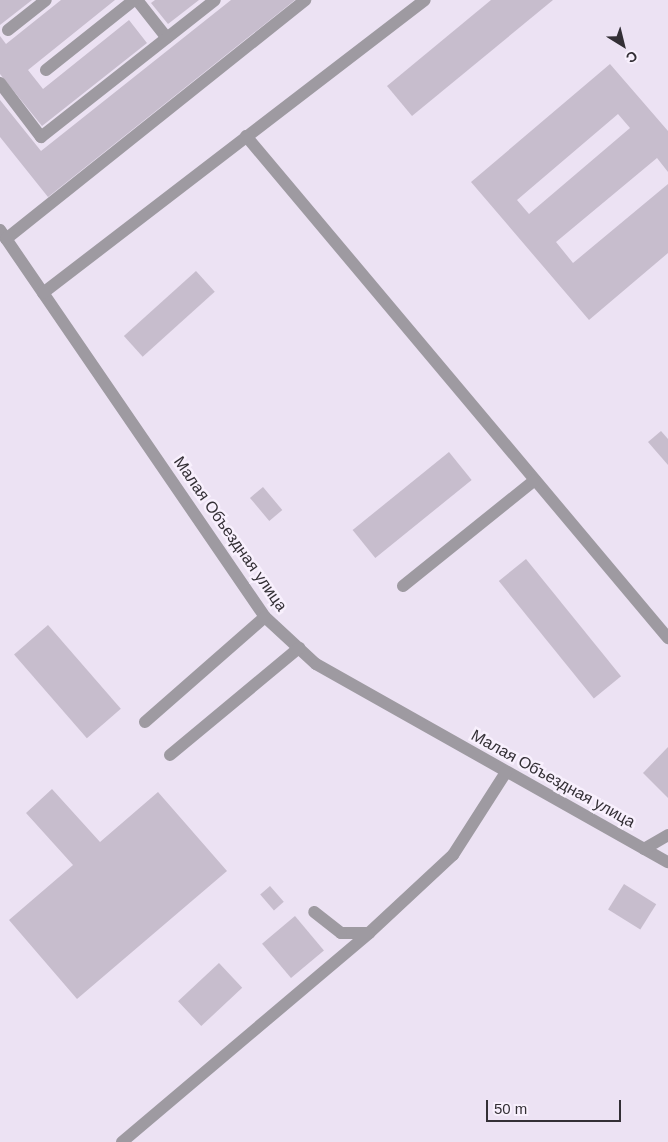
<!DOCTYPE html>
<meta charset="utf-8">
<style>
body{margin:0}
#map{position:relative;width:668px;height:1142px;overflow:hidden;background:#ece2f3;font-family:Helvetica,sans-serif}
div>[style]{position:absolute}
.building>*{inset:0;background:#c7bdcd;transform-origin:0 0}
.minor>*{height:12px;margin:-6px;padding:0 6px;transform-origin:6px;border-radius:6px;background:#9e9aa1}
span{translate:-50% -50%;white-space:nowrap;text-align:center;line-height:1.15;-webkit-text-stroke:5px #f8f0fd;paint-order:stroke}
.street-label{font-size:16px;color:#332f35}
.north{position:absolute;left:598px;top:20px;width:50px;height:50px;-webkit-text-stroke:4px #f8f0fd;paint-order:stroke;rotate:144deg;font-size:14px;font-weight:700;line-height:20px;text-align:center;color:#332f35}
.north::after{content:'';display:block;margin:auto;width:18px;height:22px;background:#332f35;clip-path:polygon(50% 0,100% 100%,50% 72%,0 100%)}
.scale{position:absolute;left:486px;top:1100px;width:135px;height:22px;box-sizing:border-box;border:2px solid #332f35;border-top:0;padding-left:6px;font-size:15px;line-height:18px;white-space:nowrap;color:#332f35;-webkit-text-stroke:4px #f8f0fd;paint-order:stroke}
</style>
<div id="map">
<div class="building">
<i style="clip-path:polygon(0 0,32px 0,0 25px)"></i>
<i style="clip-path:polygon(61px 0,115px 0,28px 70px,43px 89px,129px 20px,147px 43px,42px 126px,0 74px,0 36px,6px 44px)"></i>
<i style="clip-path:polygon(155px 0,199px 0,168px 24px,151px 3px)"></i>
<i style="clip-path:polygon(231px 0,295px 0,48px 197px,0 137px,0 100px,41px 151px)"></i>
<i style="clip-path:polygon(491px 0,553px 0,412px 116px,387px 86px)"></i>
<i style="clip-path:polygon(evenodd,610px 64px,668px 131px,668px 172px,657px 158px,556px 242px,573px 263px,668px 184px,668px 253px,589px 320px,471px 182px,610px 64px,618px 114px,630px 128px,529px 214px,517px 200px,618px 114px)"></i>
<i style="left:196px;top:271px;width:28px;height:97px;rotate:48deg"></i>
<i style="clip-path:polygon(661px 431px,668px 439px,668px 465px,648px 442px)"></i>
<i style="left:449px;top:452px;width:36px;height:124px;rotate:51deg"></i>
<i style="left:263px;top:487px;width:30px;height:17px;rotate:50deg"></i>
<i style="left:526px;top:559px;width:151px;height:35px;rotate:51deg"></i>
<i style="left:48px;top:625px;width:111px;height:45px;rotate:49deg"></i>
<i style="clip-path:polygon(668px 747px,668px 798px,643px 773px)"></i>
<i style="clip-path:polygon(52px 789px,100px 842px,158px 792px,227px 871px,77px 999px,9px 920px,73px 865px,26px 813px)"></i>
<i style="left:624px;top:884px;width:38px;height:30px;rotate:32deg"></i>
<i style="left:270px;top:886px;width:21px;height:13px;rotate:49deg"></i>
<i style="left:295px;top:916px;width:45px;height:43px;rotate:50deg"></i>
<i style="left:219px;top:963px;width:34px;height:56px;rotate:47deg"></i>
</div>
<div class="minor">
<i style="left:137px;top:0;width:48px;rotate:51.7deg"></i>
<i style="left:8px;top:30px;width:48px;rotate:-38.3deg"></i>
<i style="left:46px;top:70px;width:112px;rotate:-38.5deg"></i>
<i style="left:0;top:83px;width:68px;rotate:52.8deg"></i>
<i style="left:41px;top:137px;width:221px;rotate:-38.2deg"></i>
<i style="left:246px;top:136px;width:656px;rotate:49.95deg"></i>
<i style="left:0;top:230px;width:469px;rotate:55.6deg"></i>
<i style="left:265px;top:617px;width:69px;rotate:42.7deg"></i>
<i style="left:316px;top:664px;width:404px;rotate:29.4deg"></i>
<i style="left:6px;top:239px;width:383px;rotate:-38.6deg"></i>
<i style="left:43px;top:293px;width:481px;rotate:-37.5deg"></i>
<i style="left:403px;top:586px;width:169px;rotate:-38.8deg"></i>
<i style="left:145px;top:722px;width:159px;rotate:-41.2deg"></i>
<i style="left:170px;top:755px;width:168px;rotate:-39.7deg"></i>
<i style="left:644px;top:849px;width:28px;rotate:-30deg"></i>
<i style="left:369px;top:933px;width:115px;rotate:-42.9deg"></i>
<i style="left:453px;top:855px;width:98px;rotate:-57.4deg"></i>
<i style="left:122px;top:1142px;width:324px;rotate:-40.2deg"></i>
<i style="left:369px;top:933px;width:28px;rotate:180deg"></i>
<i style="left:341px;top:933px;width:34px;rotate:-142deg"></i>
</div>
<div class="street-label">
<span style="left:230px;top:534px;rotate:55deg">Малая Объездная улица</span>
<span style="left:553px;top:779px;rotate:29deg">Малая Объездная улица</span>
</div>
<div class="north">С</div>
<div class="scale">50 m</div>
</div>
